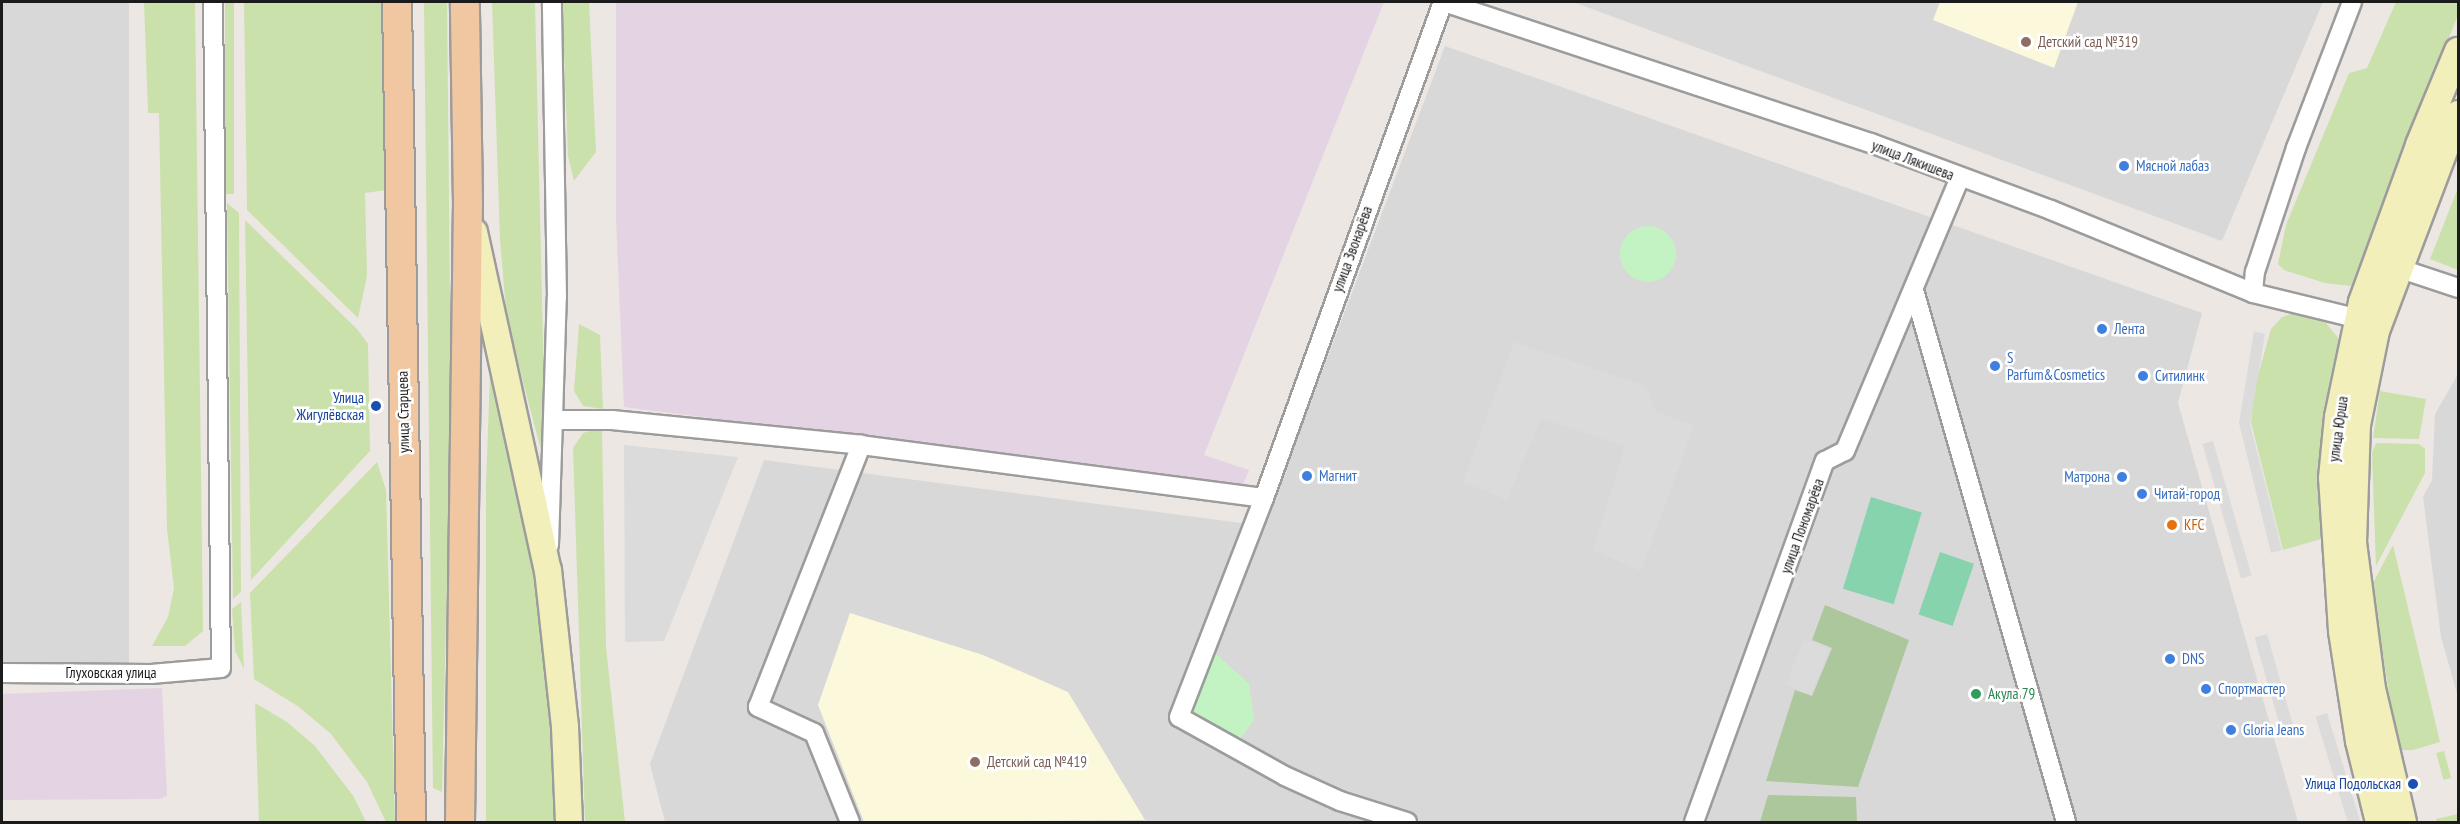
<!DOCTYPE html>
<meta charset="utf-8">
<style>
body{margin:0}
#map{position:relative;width:2460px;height:824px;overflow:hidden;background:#ece7e2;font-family:"PT Sans Narrow",sans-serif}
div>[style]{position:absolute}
.residential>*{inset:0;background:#d9d8d8;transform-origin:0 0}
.industrial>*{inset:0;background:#e4d4e3}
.education>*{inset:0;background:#fbf8dc}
.grass>*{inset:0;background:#cbe1ac;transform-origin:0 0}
.forest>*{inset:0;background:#acc79b}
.park>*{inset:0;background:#c3f3c2}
.round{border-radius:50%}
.pitch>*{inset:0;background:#87d3ae;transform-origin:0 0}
.parking>*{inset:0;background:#dbdbdb;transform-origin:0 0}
.roads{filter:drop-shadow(2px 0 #9c9c9c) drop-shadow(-2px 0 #9c9c9c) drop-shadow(0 2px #9c9c9c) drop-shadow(0 -2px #9c9c9c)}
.minor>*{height:18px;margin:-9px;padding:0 9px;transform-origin:9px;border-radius:9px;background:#fff}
.secondary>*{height:26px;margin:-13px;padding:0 13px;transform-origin:13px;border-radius:13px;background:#f2efba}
.primary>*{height:28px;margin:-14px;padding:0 14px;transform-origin:14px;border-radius:14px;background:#f1c7a1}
.dots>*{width:16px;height:16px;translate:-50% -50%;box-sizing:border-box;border:3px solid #fff;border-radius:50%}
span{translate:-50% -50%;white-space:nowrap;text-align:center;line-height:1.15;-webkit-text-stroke:5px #fff;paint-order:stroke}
.education-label{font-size:15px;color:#785e54}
.left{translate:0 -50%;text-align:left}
.street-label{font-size:15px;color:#1b1b1b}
.shop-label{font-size:15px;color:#366cbe}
.right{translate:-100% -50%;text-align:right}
.transit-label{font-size:15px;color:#164399}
.food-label{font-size:15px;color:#c56008}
.leisure-label{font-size:15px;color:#27864d}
.frame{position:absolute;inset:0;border:3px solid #1b1b1b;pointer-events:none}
</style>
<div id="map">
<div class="residential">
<i style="left:2px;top:2px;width:127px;height:667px"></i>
<i style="clip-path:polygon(1573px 2px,2323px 2px,2222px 241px)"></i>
<i style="clip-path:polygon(1445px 46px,2202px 313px,2178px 403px,2298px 822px,665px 822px,650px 764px,764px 460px,1264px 526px)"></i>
<i style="clip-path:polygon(2458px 374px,2458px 697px,2441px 637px,2423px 497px,2432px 480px,2435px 414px)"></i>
</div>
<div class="industrial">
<i style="clip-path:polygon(616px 2px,1384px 2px,1204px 455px,1249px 470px,1242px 487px,624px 407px,616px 218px)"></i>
<i style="clip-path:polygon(162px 688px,167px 796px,159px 799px,2px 800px,2px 822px,2px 694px)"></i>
</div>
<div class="education">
<i style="clip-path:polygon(1940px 2px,2078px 2px,2054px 68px,1933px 20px)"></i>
<i style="clip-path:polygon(850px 613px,983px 655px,1068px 692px,1145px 820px,864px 822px,818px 705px)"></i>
</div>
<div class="grass">
<i style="clip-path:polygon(144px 2px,195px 2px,203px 631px,185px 646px,152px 646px,168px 617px,174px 588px,167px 529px,159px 113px,148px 113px)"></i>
<i style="left:225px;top:2px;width:9px;height:192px"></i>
<i style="clip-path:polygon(244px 2px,382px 2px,387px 190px,365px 193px,367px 276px,358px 318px,247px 210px)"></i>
<i style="clip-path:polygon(424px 2px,447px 2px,451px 405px,442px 792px,433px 788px)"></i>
<i style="clip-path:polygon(492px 2px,535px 2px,546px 469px,507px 321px,500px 240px)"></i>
<i style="clip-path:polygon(562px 2px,589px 2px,596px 152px,574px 181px,568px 156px)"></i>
<i style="clip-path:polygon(2396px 2px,2458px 2px,2458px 15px,2351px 286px,2325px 283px,2284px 270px,2278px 264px,2286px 225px,2349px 73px,2367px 68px)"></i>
<i style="clip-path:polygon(2458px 188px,2458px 270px,2430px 259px)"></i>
<i style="clip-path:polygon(227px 203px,239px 213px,241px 592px,233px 599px)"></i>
<i style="clip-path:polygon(245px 220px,357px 329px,368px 344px,370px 451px,251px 580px)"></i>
<i style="clip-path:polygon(2294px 313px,2326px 323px,2339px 339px,2323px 413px,2319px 469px,2321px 539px,2283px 550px,2251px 422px,2255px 386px,2271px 329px,2282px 317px)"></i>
<i style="clip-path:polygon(579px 324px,600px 335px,603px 409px,583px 406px,574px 391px)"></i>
<i style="clip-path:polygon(491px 346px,547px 599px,554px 822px,486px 822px,486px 486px)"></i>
<i style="clip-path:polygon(2380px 391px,2426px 399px,2419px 439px,2373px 438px)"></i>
<i style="clip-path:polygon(602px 428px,606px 647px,625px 822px,585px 822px,573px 448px,583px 433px)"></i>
<i style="clip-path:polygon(2376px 443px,2419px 444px,2425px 449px,2425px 473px,2376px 566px,2372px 453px)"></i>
<i style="clip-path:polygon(377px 462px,386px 490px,395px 822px,386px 822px,367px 782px,331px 734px,299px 707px,254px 679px,250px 593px)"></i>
<i style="clip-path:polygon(2393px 545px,2440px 742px,2413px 750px,2401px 750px,2397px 743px,2372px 585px)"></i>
<i style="clip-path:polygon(241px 602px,241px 603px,244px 669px,235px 651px,232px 609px)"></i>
<i style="clip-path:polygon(255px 703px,287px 722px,315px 746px,354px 797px,366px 822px,259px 822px)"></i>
<i style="left:2444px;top:751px;width:28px;height:8px;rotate:75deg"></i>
<i style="clip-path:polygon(2458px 814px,2458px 822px,2437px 822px,2436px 819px)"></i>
</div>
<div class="forest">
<i style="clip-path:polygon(1825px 605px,1909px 640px,1858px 787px,1766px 781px,1795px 690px,1812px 696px,1832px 648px,1812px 640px)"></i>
<i style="clip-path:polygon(1768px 795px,1856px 797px,1857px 822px,1760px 822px)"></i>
</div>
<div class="park">
<i class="round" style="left:1620px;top:226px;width:56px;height:56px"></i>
<i style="clip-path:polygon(1213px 651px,1249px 684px,1254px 720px,1238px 742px,1189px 714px)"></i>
</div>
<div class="pitch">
<i style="left:1871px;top:497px;width:53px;height:96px;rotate:17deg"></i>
<i style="left:1940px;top:552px;width:36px;height:66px;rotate:19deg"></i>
</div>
<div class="parking">
<i style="clip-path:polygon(2254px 331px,2265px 334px,2250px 424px,2282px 550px,2271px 553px,2239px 423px)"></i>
<i style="clip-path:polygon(1514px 342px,1646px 386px,1655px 411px,1694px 426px,1641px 571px,1593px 550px,1625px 446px,1541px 418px,1507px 500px,1463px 482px)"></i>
<i style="left:2213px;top:441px;width:140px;height:11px;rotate:74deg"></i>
<i style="clip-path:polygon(624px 445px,738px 457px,664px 641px,625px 642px)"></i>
<i style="left:2267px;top:634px;width:97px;height:13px;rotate:74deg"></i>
<i style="left:1804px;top:639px;width:27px;height:49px;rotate:22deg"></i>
<i style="left:2327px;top:713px;width:114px;height:12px;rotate:73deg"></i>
</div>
<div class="roads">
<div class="minor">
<i style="left:1444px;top:2px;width:450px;rotate:18.3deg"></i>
<i style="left:1871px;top:143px;width:192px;rotate:20.4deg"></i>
<i style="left:2051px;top:210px;width:218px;rotate:22.3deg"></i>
<i style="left:2253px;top:293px;width:118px;rotate:13.7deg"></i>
<i style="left:2389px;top:265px;width:73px;rotate:18.4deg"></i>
<i style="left:1914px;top:290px;width:553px;rotate:74.05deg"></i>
<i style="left:2253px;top:293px;width:21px;rotate:-85deg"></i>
<i style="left:2255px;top:272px;width:131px;rotate:-71.7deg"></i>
<i style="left:2296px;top:148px;width:156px;rotate:-69deg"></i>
<i style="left:555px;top:420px;width:57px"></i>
<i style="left:612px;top:420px;width:250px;rotate:5.7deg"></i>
<i style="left:861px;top:445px;width:406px;rotate:7.5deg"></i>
<i style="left:549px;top:545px;width:248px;rotate:-88.2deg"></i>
<i style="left:557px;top:297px;width:295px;rotate:-91deg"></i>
<i style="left:2px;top:673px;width:149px;rotate:0.4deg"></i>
<i style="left:151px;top:674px;width:70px;rotate:-4.9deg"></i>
<i style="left:221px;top:668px;width:666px;rotate:-90.69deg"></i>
<i style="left:850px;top:822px;width:96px;rotate:-112deg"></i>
<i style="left:814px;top:733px;width:62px;rotate:-155.1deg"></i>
<i style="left:758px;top:707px;width:282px;rotate:-68.5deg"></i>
<i style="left:1407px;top:822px;width:70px;rotate:-162.6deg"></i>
<i style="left:1340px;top:801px;width:60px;rotate:-155.6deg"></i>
<i style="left:1285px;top:776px;width:121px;rotate:-150.9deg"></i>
<i style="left:1179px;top:717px;width:235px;rotate:-68.8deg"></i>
<i style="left:1264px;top:498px;width:527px;rotate:-70.16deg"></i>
<i style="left:1694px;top:822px;width:384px;rotate:-70.1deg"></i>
<i style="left:1825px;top:461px;width:22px;rotate:-27deg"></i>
<i style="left:1845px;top:451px;width:296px;rotate:-67.2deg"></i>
</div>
<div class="secondary">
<i style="left:474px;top:232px;width:346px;rotate:77.7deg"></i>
<i style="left:548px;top:570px;width:158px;rotate:83.8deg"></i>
<i style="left:565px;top:727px;width:95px;rotate:87.6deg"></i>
<i style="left:2379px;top:822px;width:83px;rotate:-103.9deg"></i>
<i style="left:2359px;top:741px;width:111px;rotate:-98.8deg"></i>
<i style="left:2342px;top:631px;width:153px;rotate:-93.7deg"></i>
<i style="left:2332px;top:478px;width:61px;rotate:-84.4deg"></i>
<i style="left:2338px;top:417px;width:117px;rotate:-78.2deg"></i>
<i style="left:2362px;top:302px;width:167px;rotate:-70deg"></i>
<i style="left:2419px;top:145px;width:102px;rotate:-67.5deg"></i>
<i style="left:2403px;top:822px;width:137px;rotate:-103.1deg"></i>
<i style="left:2372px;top:689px;width:147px;rotate:-97.4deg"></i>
<i style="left:2353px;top:543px;width:118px;rotate:-88.1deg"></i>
<i style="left:2357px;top:425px;width:96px;rotate:-78.6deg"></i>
<i style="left:2376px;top:331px;width:232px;rotate:-69.3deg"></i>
</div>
<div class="primary">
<i style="left:397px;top:2px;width:820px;rotate:89.02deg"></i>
<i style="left:460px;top:822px;width:619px;rotate:-89.26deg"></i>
<i style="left:468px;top:203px;width:201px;rotate:-90.9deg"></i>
</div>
</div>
<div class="dots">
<i style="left:2026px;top:42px;background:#8d6e63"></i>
<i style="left:2124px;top:166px;background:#3f7fe0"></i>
<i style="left:2102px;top:329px;background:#3f7fe0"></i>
<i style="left:1995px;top:366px;background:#3f7fe0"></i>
<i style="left:2143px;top:376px;background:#3f7fe0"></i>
<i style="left:376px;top:406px;background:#1a4fb4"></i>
<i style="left:1307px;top:476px;background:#3f7fe0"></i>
<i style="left:2122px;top:477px;background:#3f7fe0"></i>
<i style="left:2142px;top:494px;background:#3f7fe0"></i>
<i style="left:2172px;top:525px;background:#e8710a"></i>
<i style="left:2170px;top:659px;background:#3f7fe0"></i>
<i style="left:2206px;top:689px;background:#3f7fe0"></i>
<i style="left:1976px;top:694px;background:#2e9e5b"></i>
<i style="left:2231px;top:730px;background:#3f7fe0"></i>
<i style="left:975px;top:762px;background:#8d6e63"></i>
<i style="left:2413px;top:784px;background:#1a4fb4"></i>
</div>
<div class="education-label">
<span class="left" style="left:2038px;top:42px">Детский сад №319</span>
<span class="left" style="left:987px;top:762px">Детский сад №419</span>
</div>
<div class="street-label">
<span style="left:1913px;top:160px;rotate:21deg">улица Лякишева</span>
<span style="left:1352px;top:249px;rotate:-70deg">улица Звонарёва</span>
<span style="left:403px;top:412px;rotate:-91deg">улица Старцева</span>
<span style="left:2338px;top:429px;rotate:-82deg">улица Юрша</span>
<span style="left:1802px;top:526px;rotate:-70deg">улица Пономарёва</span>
<span style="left:111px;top:673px">Глуховская улица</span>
</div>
<div class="shop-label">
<span class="left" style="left:2136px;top:166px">Мясной лабаз</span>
<span class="left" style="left:2114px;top:329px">Лента</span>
<span class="left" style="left:2007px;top:366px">S<br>Parfum&amp;Cosmetics</span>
<span class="left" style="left:2155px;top:376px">Ситилинк</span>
<span class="left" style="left:1319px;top:476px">Магнит</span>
<span class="right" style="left:2110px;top:477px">Матрона</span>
<span class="left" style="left:2154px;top:494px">Читай-город</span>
<span class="left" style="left:2182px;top:659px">DNS</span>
<span class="left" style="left:2218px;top:689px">Спортмастер</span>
<span class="left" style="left:2243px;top:730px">Gloria Jeans</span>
</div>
<div class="transit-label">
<span class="right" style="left:364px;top:406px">Улица<br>Жигулёвская</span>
<span class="right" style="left:2401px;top:784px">Улица Подольская</span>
</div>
<div class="food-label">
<span class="left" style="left:2184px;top:525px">KFC</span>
</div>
<div class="leisure-label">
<span class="left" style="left:1988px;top:694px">Акула 79</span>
</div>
<div class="frame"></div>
</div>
